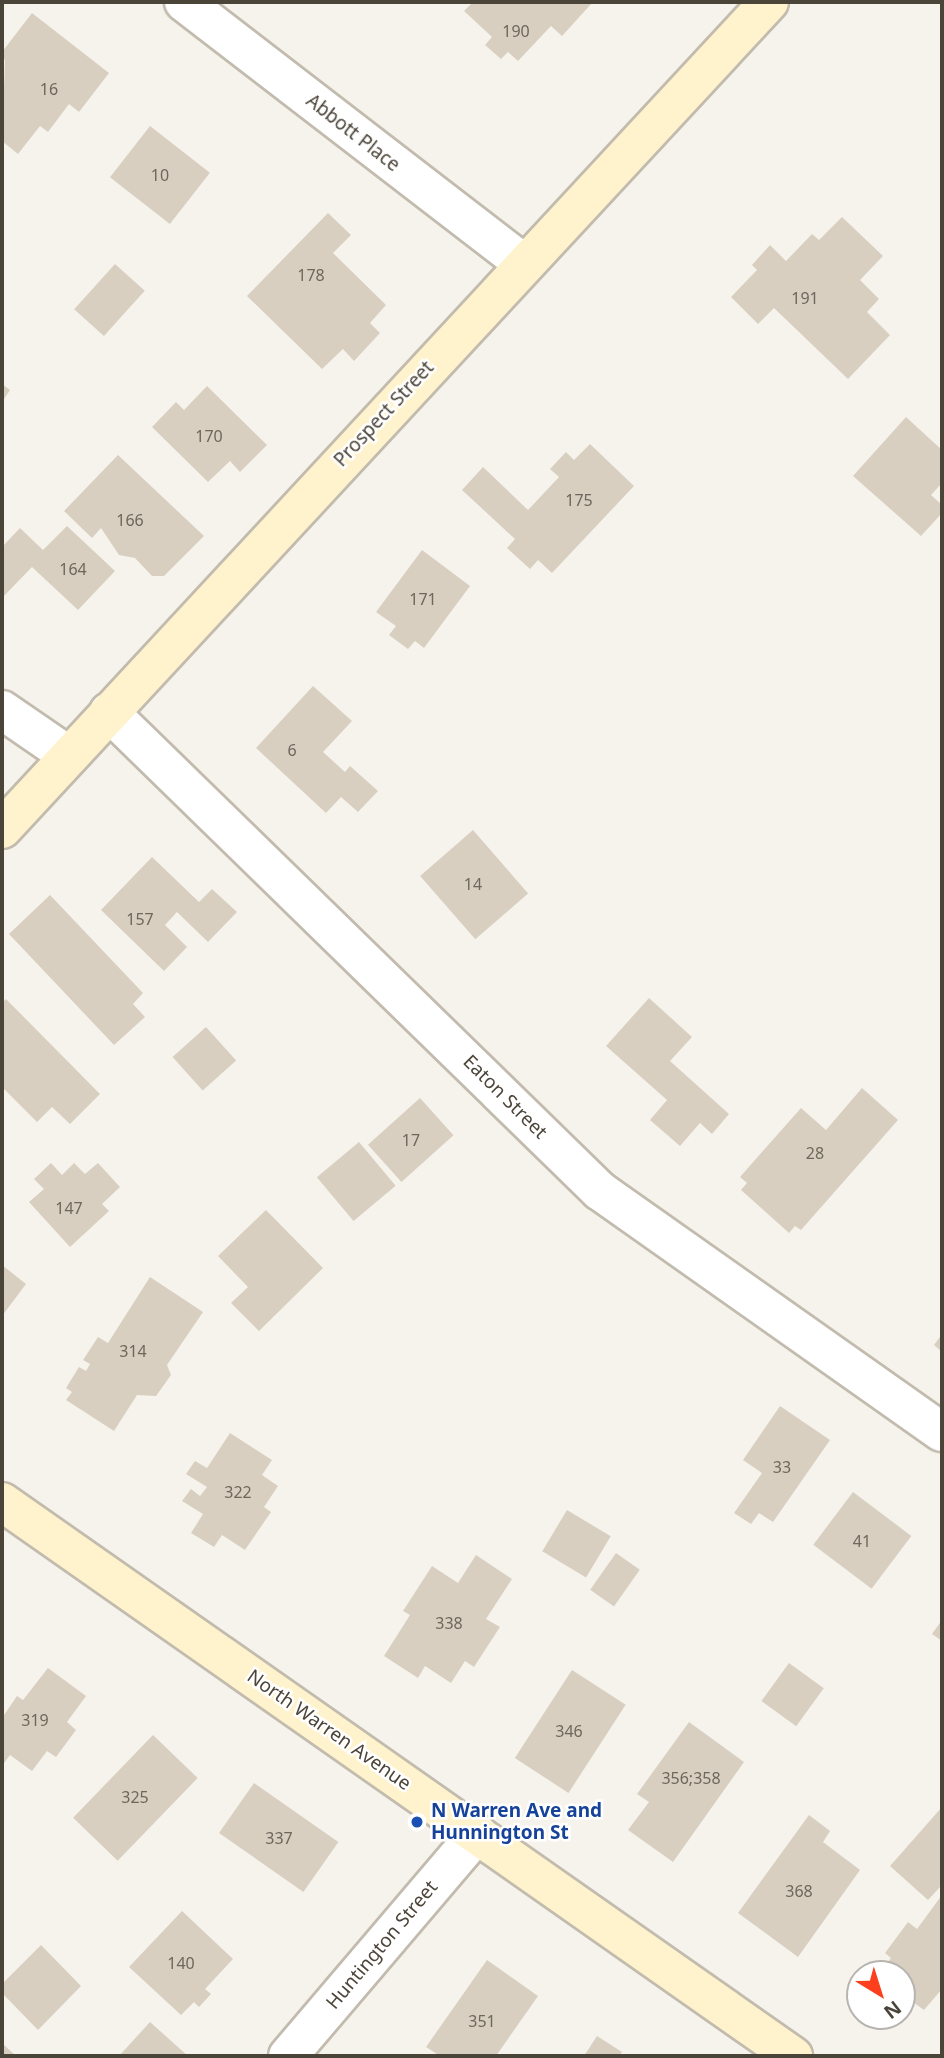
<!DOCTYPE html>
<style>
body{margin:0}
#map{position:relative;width:944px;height:2058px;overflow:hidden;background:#f6f3ec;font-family:"Noto Sans",sans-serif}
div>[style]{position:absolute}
.building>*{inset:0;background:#d8cfc1;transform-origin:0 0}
.roads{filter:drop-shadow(2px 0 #c2bbae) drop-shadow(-2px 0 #c2bbae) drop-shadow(0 2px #c2bbae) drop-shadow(0 -2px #c2bbae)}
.street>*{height:38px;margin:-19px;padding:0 19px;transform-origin:19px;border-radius:19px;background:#fff}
.secondary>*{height:38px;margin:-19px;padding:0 19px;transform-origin:19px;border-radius:19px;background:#fff3cd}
.dots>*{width:19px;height:19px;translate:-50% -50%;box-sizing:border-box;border:4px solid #fff;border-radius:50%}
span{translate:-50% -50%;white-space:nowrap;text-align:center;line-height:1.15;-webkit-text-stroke:5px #fff;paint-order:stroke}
.number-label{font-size:16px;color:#6e675b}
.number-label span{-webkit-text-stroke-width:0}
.street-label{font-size:19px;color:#4b4439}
.transit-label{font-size:19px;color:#164399;font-weight:700}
.left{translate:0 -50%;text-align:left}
.frame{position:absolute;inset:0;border:4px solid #4b4439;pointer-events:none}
.north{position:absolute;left:846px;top:1960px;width:70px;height:70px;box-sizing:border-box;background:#fff;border:2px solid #b7b4b0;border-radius:50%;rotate:142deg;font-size:19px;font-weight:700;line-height:28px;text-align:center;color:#4b4439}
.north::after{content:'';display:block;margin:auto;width:24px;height:32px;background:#fc3f1d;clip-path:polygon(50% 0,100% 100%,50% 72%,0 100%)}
</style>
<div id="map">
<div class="building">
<i style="clip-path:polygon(473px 2px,590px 2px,592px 3px,562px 36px,551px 26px,518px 61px,508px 52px,501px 59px,485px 45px,492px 37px,464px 11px)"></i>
<i style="clip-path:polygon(32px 13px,109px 73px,79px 112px,69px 104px,48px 132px,40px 126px,18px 154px,2px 141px,5px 61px,2px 52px)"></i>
<i style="left:150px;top:126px;width:76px;height:65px;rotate:38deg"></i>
<i style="clip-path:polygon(328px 213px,351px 235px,333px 253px,386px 305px,370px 323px,380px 333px,354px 361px,343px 349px,322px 369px,247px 296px)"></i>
<i style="clip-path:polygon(842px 217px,883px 256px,860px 280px,879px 299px,867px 312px,890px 335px,848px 379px,774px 308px,758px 324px,731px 297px,757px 270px,752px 265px,770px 245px,786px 261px,812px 234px,819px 240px)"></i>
<i style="left:115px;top:264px;width:40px;height:61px;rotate:42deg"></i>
<i style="clip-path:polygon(2px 384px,10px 390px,2px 402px)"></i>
<i style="clip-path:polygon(207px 386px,267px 445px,240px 472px,230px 461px,208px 482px,152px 427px,176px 402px,184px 410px)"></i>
<i style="clip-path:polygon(906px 417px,942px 450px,942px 483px,931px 495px,942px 505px,942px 513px,921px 536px,853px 476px)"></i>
<i style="clip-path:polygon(590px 444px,634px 486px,552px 573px,538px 560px,530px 569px,507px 548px,515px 539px,462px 490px,483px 467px,528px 510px,559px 477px,550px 469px,566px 452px,574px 460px)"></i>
<i style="clip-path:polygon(118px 455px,204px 536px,164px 576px,152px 576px,135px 558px,119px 555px,101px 528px,92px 538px,64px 511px)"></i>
<i style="clip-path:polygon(67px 526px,115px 571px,78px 610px,32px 567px,3px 597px,2px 547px,20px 528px,43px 550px)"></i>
<i style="clip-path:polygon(422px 550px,470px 586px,424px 648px,415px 641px,408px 649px,389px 635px,396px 626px,376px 612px)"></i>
<i style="clip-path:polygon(313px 686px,352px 721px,323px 752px,345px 772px,350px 766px,378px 791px,358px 812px,341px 797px,326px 813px,256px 748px)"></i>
<i style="left:473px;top:830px;width:84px;height:70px;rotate:49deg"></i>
<i style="clip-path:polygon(152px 857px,199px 902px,212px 889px,237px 912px,208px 942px,177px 912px,165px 925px,187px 947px,164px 971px,101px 910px)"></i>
<i style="clip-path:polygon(50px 895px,143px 993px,133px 1004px,145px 1017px,114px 1045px,9px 934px)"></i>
<i style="clip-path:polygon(649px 998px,692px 1037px,670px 1061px,729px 1114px,712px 1134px,700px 1123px,680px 1146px,650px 1120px,667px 1100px,606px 1046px)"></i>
<i style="clip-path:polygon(6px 999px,100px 1094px,70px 1124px,52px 1107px,37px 1122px,2px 1087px,2px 1003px)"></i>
<i style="left:206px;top:1027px;width:45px;height:45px;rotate:48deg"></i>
<i style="clip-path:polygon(862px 1088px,898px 1120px,801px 1230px,795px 1226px,789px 1233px,741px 1190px,747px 1183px,740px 1177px,801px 1108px,826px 1130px)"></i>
<i style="left:420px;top:1098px;width:50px;height:70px;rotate:48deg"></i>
<i style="left:359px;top:1142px;width:57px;height:55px;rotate:50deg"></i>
<i style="clip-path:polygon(51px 1163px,62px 1175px,74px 1163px,85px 1174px,98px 1163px,120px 1187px,102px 1204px,109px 1211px,70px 1247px,29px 1202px,44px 1189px,34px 1179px)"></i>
<i style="clip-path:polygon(266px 1210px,323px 1268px,259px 1331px,231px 1303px,248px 1287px,218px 1256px)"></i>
<i style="clip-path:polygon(2px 1265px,26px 1284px,2px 1316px)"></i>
<i style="clip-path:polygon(150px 1277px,203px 1312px,167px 1365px,171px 1375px,156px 1396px,137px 1395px,114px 1431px,66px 1400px,72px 1392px,66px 1388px,79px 1367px,86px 1371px,90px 1364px,83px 1360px,98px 1337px,108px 1343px)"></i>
<i style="clip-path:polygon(942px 1334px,942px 1352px,934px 1345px)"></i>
<i style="clip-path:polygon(780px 1406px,830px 1440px,773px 1522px,759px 1513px,751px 1524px,734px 1513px,762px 1473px,743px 1460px)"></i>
<i style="clip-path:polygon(230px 1433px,272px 1460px,262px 1475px,278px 1486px,264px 1507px,271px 1512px,245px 1550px,222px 1535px,214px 1547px,191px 1533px,203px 1514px,182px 1501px,191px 1489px,200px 1496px,207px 1487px,186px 1474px,195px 1461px,207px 1468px)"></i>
<i style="left:853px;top:1492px;width:73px;height:66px;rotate:37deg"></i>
<i style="left:567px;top:1510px;width:51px;height:48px;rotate:31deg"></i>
<i style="left:616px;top:1553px;width:29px;height:45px;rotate:35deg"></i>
<i style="clip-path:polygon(476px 1555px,512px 1579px,486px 1619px,500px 1627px,474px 1667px,465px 1661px,451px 1683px,425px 1666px,418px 1678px,384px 1656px,410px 1615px,403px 1611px,432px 1566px,458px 1583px)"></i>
<i style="clip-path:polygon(942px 1620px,942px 1641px,932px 1634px)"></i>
<i style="left:789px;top:1663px;width:43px;height:47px;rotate:36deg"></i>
<i style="clip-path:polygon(48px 1668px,86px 1696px,67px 1722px,76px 1730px,56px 1757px,47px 1751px,32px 1771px,10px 1755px,2px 1766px,2px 1718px,17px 1696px,23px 1700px)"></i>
<i style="left:572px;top:1670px;width:64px;height:105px;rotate:33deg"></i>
<i style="clip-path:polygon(689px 1722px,744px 1762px,673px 1862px,628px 1830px,649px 1802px,637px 1794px)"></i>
<i style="left:153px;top:1735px;width:62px;height:115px;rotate:44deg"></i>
<i style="left:254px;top:1783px;width:103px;height:61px;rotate:35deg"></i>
<i style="clip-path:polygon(942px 1807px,942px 1885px,928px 1900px,890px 1866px)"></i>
<i style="clip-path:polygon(809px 1815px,830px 1831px,823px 1842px,860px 1870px,798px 1957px,738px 1913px)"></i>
<i style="clip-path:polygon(942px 1895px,942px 1989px,924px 2010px,910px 2000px,902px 2010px,902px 1974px,878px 1974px,891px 1958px,885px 1953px,908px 1922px,917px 1929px)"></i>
<i style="clip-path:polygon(182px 1911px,233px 1959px,205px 1989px,211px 1994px,199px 2007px,194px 2002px,181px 2015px,129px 1967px)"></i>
<i style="clip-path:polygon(41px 1945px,81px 1986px,38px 2030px,2px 1993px,2px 1984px)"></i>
<i style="clip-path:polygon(487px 1960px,538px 1996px,496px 2056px,440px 2056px,426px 2047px)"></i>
<i style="clip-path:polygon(150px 2022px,188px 2056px,119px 2056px)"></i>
<i style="clip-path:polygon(597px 2036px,622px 2052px,619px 2056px,584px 2056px)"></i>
<i style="clip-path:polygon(2px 2043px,16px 2056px,2px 2056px)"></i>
</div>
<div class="roads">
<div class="street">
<i style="left:184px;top:2px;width:428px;rotate:37.6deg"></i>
<i style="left:2px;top:710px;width:81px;rotate:34.5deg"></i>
<i style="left:109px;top:712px;width:686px;rotate:44.29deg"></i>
<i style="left:600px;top:1191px;width:418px;rotate:35.2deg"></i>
<i style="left:288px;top:2056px;width:292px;rotate:-49.6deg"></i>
</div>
<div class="secondary">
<i style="left:2px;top:829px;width:1128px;rotate:-47.16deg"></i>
<i style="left:2px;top:1502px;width:966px;rotate:35.01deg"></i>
</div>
</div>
<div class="dots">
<i style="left:417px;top:1822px;background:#1a4fb4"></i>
</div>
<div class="number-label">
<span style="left:516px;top:31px">190</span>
<span style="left:49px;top:89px">16</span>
<span style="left:160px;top:175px">10</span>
<span style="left:311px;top:275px">178</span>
<span style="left:805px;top:298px">191</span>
<span style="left:209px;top:436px">170</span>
<span style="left:579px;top:500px">175</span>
<span style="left:130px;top:520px">166</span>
<span style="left:73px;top:569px">164</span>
<span style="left:423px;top:599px">171</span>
<span style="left:292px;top:750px">6</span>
<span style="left:473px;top:884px">14</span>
<span style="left:140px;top:919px">157</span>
<span style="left:411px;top:1140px">17</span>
<span style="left:815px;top:1153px">28</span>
<span style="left:69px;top:1208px">147</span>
<span style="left:133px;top:1351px">314</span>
<span style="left:782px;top:1467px">33</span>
<span style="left:238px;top:1492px">322</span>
<span style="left:862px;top:1541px">41</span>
<span style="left:449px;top:1623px">338</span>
<span style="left:35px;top:1720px">319</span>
<span style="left:569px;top:1731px">346</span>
<span style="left:691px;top:1778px">356;358</span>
<span style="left:135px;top:1797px">325</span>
<span style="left:279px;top:1838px">337</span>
<span style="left:799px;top:1891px">368</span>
<span style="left:181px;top:1963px">140</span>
<span style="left:482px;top:2021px">351</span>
</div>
<div class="street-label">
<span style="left:353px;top:133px;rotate:38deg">Abbott Place</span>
<span style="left:384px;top:414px;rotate:-47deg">Prospect Street</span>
<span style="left:505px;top:1097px;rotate:45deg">Eaton Street</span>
<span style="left:329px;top:1730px;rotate:35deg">North Warren Avenue</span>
<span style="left:382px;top:1945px;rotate:-50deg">Huntington Street</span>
</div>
<div class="transit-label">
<span class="left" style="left:431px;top:1822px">N Warren Ave and<br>Hunnington St</span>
</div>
<div class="frame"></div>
<div class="north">N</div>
</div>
